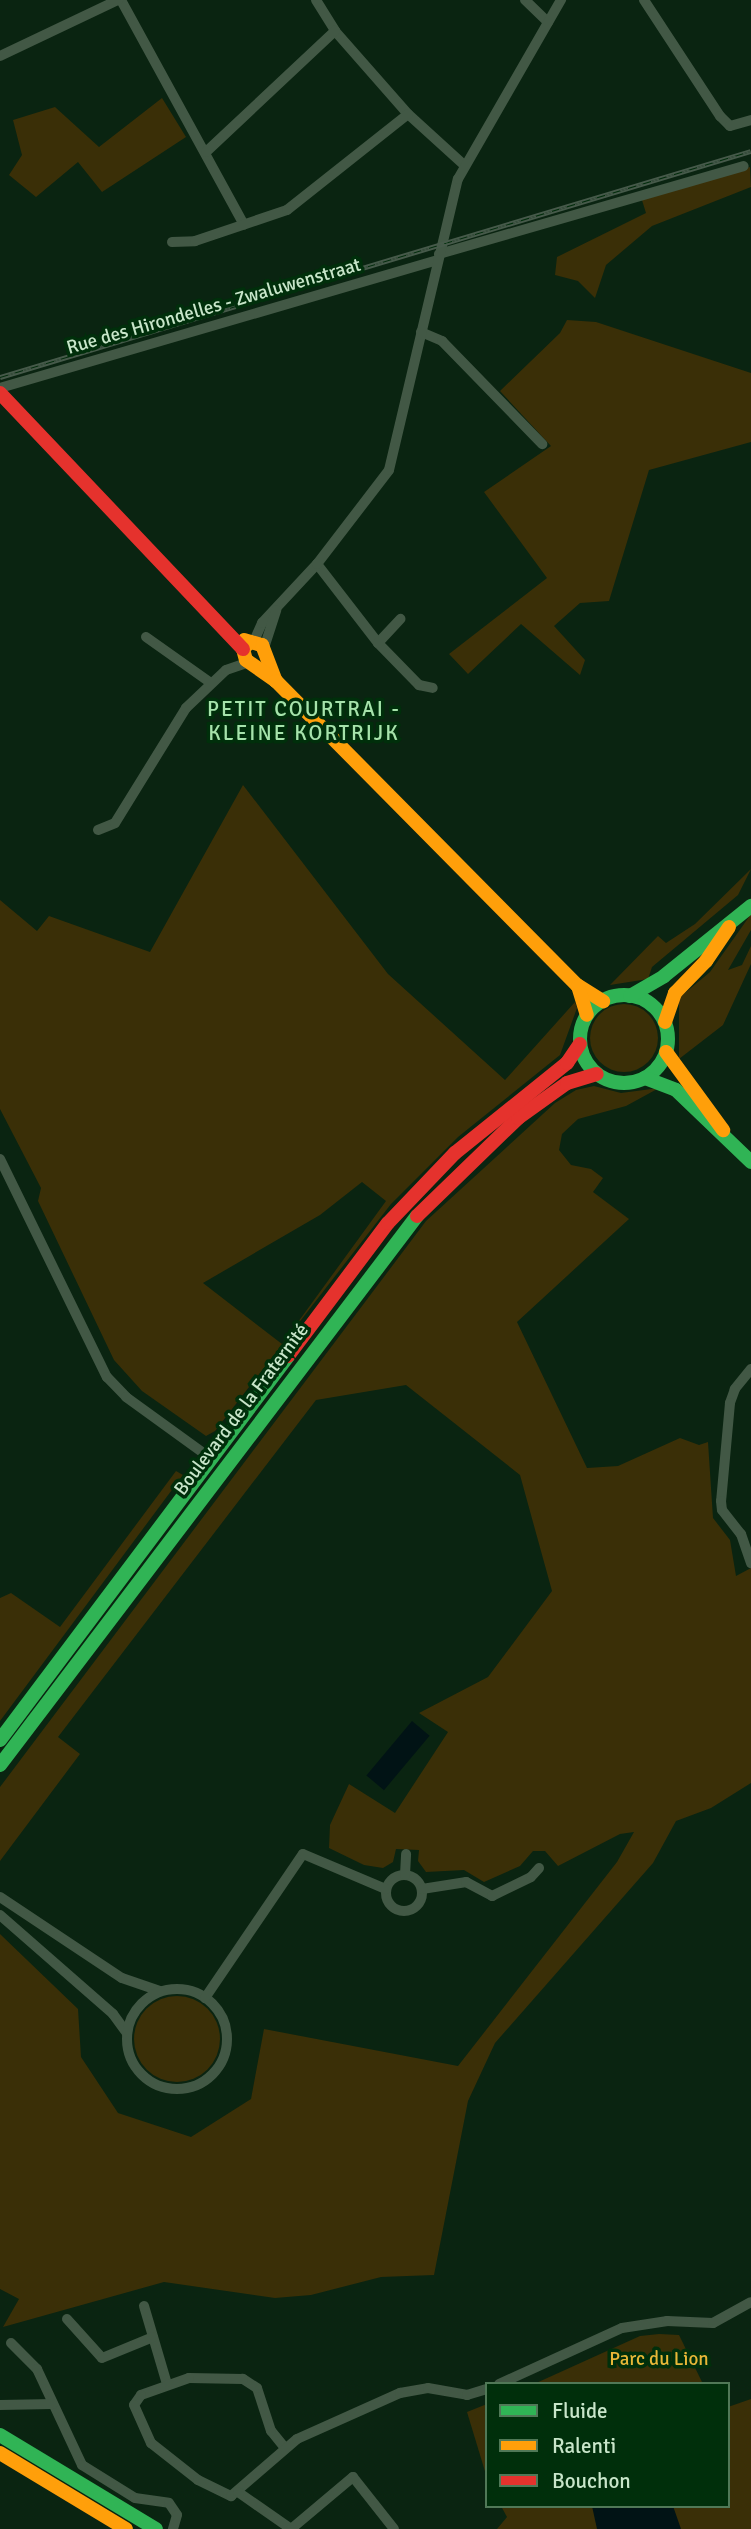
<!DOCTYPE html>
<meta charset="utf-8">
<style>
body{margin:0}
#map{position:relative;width:751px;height:2529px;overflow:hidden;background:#0a2411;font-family:Signika,sans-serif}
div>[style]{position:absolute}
.green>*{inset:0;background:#3a2f07}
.round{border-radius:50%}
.water>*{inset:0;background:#011315;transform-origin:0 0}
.street>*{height:10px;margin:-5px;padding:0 5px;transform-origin:5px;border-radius:5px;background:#425845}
.street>.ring{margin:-5px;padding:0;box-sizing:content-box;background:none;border:10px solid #425845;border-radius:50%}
.fast>*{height:14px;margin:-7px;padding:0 7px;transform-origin:7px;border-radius:7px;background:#30b455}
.fast>.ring{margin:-7px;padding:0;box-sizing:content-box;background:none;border:14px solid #30b455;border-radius:50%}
.slow>*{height:14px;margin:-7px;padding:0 7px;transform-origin:7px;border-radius:7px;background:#ff9f0a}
.jam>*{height:14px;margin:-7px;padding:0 7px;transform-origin:7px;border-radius:7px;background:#e5322d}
.rail>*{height:5px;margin-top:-2.5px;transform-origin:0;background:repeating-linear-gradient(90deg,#002f0b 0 8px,#465a4a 0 16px);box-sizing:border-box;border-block:2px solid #465a4a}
span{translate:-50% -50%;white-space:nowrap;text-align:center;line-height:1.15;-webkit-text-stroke:7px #002f0b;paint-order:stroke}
.street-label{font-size:19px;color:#c8e6ca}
.park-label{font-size:19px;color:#e7b738}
.neighbourhood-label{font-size:21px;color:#a6e3ab;letter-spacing:2px}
.legend{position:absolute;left:485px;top:2382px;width:245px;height:126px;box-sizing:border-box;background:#002f0b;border:2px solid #507857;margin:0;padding:9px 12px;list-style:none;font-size:21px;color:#c8e6ca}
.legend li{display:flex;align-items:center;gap:14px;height:35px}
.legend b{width:35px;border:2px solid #507857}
</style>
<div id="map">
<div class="green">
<i style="clip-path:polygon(162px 98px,186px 137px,102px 192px,78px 162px,36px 197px,9px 175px,22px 155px,13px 120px,55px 107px,99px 147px)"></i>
<i style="clip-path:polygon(750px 167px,751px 187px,652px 226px,606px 265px,595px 298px,578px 281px,555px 275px,557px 257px,646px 213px,641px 197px)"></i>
<i style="clip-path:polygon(567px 320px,596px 322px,751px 373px,751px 442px,649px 470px,609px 601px,580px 603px,554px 626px,585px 660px,580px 675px,521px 624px,468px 674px,449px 654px,547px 578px,484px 492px,551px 446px,500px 391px,560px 333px)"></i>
<i style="clip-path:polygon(evenodd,243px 785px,388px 974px,505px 1080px,575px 1002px,577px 1008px,560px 1055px,458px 1137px,391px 1204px,215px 1431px,206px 1436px,142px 1391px,114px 1360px,38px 1201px,41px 1188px,0 1109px,0 900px,37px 931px,49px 916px,150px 952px,243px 785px,362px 1182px,386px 1201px,282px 1344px,203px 1283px,320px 1215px,362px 1182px)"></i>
<i style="clip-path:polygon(751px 869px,738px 895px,652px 967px,648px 979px,610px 985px,658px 936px,666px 943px,695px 924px)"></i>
<i style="clip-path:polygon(751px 914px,751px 930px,728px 970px,742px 965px,751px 946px,751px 964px,723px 1025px,679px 1059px,679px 998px,710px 972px)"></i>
<i class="round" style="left:590px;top:1004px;width:68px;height:68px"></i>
<i style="clip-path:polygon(594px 1086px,621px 1093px,659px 1088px,626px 1106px,578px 1119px,562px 1134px,559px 1150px,571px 1165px,591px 1169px,603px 1178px,593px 1192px,629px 1219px,517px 1322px,587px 1468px,618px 1466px,680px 1438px,699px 1445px,708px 1442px,713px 1518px,730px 1540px,736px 1576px,751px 1568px,751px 1783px,711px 1808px,676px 1821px,653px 1863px,495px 2043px,468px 2101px,434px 2275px,381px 2277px,311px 2295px,275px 2298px,164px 2282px,3px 2327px,19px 2299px,0 2289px,0 1934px,78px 2009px,81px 2057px,118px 2113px,191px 2137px,251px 2099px,264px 2029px,458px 2066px,617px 1862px,634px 1832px,620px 1834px,558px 1866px,545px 1851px,533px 1851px,520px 1866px,484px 1882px,464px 1870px,426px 1872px,418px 1861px,419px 1850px,396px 1849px,393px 1862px,383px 1868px,364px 1865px,329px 1848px,330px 1825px,349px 1784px,395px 1813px,448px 1732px,419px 1713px,488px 1677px,552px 1591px,520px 1475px,406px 1385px,316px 1400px,58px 1737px,80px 1754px,0 1861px,0 1787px,426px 1221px,555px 1103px,576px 1090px)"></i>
<i style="clip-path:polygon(176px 1471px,183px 1475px,0 1721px,0 1598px,11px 1593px,60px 1627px)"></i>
<i class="round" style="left:134px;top:1996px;width:86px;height:86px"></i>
<i style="clip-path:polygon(659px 2334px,679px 2335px,703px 2384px,534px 2384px,640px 2336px)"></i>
<i style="clip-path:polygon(751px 2399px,751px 2529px,497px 2529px,507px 2517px,501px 2506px,728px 2506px,728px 2407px)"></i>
<i style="clip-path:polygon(487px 2404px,487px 2478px,467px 2412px)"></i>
</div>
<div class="water">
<i style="left:412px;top:1721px;width:23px;height:71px;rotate:40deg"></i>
<i style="clip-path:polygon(592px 2506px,673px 2506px,681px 2529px,597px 2529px)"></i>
</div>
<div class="street">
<i style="left:121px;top:0;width:256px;rotate:61.3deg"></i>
<i style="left:316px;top:0;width:36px;rotate:58deg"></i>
<i style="left:335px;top:31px;width:111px;rotate:48.7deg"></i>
<i style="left:408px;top:114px;width:76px;rotate:42.3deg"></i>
<i style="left:525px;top:0;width:32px;rotate:44deg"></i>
<i style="left:644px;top:0;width:139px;rotate:56.8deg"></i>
<i style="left:720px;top:116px;width:14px;rotate:45deg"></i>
<i style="left:730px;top:126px;width:22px;rotate:-16deg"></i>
<i style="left:0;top:56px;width:131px;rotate:-25.4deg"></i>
<i style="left:206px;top:152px;width:177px;rotate:-43.2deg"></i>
<i style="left:172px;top:242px;width:23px;rotate:-2deg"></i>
<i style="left:195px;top:241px;width:97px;rotate:-18.6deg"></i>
<i style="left:287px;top:210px;width:154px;rotate:-38.4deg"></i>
<i style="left:439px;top:254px;width:317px;rotate:-16.1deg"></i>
<i style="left:421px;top:332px;width:23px;rotate:23deg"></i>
<i style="left:442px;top:341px;width:144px;rotate:45.8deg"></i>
<i style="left:0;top:388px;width:456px;rotate:-16.3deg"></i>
<i style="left:317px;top:564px;width:100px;rotate:52.3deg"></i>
<i style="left:378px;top:643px;width:59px;rotate:45.7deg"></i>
<i style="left:419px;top:685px;width:14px;rotate:12deg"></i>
<i style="left:146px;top:637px;width:80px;rotate:35.3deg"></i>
<i style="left:254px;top:641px;width:20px;rotate:-66deg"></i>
<i style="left:262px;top:623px;width:81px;rotate:-47deg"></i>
<i style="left:317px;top:564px;width:118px;rotate:-52.5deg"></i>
<i style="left:389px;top:470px;width:299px;rotate:-76.7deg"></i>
<i style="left:458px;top:179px;width:207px;rotate:-60.1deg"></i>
<i style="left:378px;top:643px;width:33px;rotate:-47deg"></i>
<i style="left:264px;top:648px;width:40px;rotate:-72deg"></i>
<i style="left:98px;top:830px;width:18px;rotate:-22deg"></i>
<i style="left:115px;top:823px;width:135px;rotate:-58.3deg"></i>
<i style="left:186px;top:708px;width:55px;rotate:-43.5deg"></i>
<i style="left:226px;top:670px;width:24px;rotate:-19deg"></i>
<i style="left:0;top:1159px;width:243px;rotate:63.9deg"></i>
<i style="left:107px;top:1377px;width:28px;rotate:46deg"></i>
<i style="left:126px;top:1397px;width:107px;rotate:35.9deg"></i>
<i style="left:751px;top:1369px;width:26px;rotate:129deg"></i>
<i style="left:735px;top:1389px;width:15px;rotate:110deg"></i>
<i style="left:730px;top:1403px;width:98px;rotate:95.2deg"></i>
<i style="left:721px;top:1501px;width:9px;rotate:84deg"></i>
<i style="left:722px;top:1510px;width:31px;rotate:52deg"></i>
<i style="left:741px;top:1534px;width:31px;rotate:71deg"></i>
<i class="ring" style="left:386px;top:1875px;width:26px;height:26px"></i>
<i style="left:405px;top:1875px;width:21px;rotate:-87deg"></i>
<i style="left:422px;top:1889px;width:45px;rotate:-9deg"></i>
<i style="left:466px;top:1882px;width:30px;rotate:28deg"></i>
<i style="left:492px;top:1896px;width:43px;rotate:-26deg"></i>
<i style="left:531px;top:1877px;width:12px;rotate:-48deg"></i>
<i style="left:0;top:1897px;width:146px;rotate:33.6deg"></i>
<i style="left:122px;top:1978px;width:40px;rotate:18.9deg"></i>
<i style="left:0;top:1915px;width:150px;rotate:41.2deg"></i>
<i style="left:113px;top:2014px;width:24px;rotate:54deg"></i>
<i class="ring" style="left:127px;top:1989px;width:90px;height:90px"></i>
<i style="left:205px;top:1998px;width:174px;rotate:-55.8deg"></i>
<i style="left:303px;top:1854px;width:90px;rotate:22.9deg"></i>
<i style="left:144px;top:2306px;width:81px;rotate:73.6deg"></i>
<i style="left:67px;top:2319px;width:52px;rotate:48.1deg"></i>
<i style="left:102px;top:2358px;width:55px;rotate:-22.4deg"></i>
<i style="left:11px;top:2343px;width:37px;rotate:45deg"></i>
<i style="left:37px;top:2369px;width:106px;rotate:64.9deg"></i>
<i style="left:82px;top:2465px;width:62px;rotate:31.9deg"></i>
<i style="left:135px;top:2498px;width:34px;rotate:8deg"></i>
<i style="left:169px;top:2503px;width:14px;rotate:56deg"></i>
<i style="left:177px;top:2515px;width:15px;rotate:106deg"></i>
<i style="left:499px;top:2384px;width:135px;rotate:-24.5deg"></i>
<i style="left:622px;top:2328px;width:46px;rotate:-8.8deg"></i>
<i style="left:667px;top:2321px;width:46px;rotate:2.5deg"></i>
<i style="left:713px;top:2323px;width:43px;rotate:-28.9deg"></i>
<i style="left:0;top:2405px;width:53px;rotate:-1.1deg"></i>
<i style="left:285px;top:2448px;width:22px;rotate:-129deg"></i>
<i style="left:271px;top:2431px;width:45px;rotate:-108deg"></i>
<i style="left:257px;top:2388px;width:17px;rotate:-147deg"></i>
<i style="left:243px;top:2379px;width:54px;rotate:-178.9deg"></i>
<i style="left:189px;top:2378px;width:51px;rotate:160.5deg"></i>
<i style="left:141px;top:2395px;width:12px;rotate:125deg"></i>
<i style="left:134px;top:2405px;width:42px;rotate:65.9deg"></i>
<i style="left:151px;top:2443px;width:60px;rotate:38.2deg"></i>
<i style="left:198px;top:2480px;width:37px;rotate:26deg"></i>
<i style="left:231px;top:2496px;width:87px;rotate:-40.8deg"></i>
<i style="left:297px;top:2439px;width:113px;rotate:-24.1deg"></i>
<i style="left:400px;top:2393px;width:28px;rotate:-10deg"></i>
<i style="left:428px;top:2388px;width:40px;rotate:10deg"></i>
<i style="left:467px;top:2395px;width:21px;rotate:-17deg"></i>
<i style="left:238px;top:2492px;width:65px;rotate:34.9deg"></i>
<i style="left:291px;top:2529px;width:81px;rotate:-40deg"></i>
<i style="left:353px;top:2477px;width:66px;rotate:51.7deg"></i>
</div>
<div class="fast">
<i class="ring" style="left:580px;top:995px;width:74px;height:74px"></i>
<i style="left:630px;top:996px;width:39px;rotate:-30deg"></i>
<i style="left:664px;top:976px;width:112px;rotate:-38.8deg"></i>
<i style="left:645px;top:1078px;width:33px;rotate:21deg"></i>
<i style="left:676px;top:1090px;width:104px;rotate:43.8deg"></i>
<i style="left:0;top:1740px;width:480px;rotate:-53.1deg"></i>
<i style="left:0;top:1765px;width:689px;rotate:-52.78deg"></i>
<i style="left:0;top:2435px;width:182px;rotate:31.1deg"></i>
</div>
<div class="slow">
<i style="left:244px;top:640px;width:19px;rotate:16deg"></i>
<i style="left:262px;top:645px;width:39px;rotate:69deg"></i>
<i style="left:250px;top:642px;width:10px;rotate:135deg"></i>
<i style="left:243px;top:649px;width:11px;rotate:75deg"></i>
<i style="left:246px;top:660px;width:37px;rotate:35deg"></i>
<i style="left:276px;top:681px;width:428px;rotate:45.3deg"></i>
<i style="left:577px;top:985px;width:31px;rotate:32deg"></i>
<i style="left:578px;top:986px;width:30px;rotate:73deg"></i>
<i style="left:665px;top:1022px;width:31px;rotate:-71deg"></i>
<i style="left:675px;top:993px;width:45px;rotate:-45.9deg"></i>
<i style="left:706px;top:961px;width:41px;rotate:-55.9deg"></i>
<i style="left:666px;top:1052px;width:97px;rotate:53.8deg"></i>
<i style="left:0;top:2453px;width:147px;rotate:31.1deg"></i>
</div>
<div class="jam">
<i style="left:0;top:393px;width:353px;rotate:46.5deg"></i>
<i style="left:417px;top:1216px;width:141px;rotate:-44.1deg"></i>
<i style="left:518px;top:1118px;width:60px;rotate:-35.5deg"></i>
<i style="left:567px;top:1083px;width:31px;rotate:-17deg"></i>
<i style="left:288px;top:1356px;width:166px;rotate:-53.1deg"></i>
<i style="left:388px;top:1223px;width:97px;rotate:-46.3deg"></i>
<i style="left:455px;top:1153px;width:144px;rotate:-38.8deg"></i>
<i style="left:567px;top:1063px;width:23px;rotate:-56deg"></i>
</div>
<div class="rail">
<i style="left:0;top:377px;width:784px;rotate:-16.75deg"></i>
</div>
<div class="street-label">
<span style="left:214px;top:307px;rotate:-16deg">Rue des Hirondelles - Zwaluwenstraat</span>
<span style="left:242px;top:1410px;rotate:-53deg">Boulevard de la Fraternité</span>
</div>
<div class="park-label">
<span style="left:659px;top:2360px">Parc du Lion</span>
</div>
<div class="neighbourhood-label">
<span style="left:304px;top:721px">PETIT COURTRAI -<br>KLEINE KORTRIJK</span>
</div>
<ul class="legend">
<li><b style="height:9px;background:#30b455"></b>Fluide</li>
<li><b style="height:9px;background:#ff9f0a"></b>Ralenti</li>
<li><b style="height:9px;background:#e5322d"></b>Bouchon</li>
</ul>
</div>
